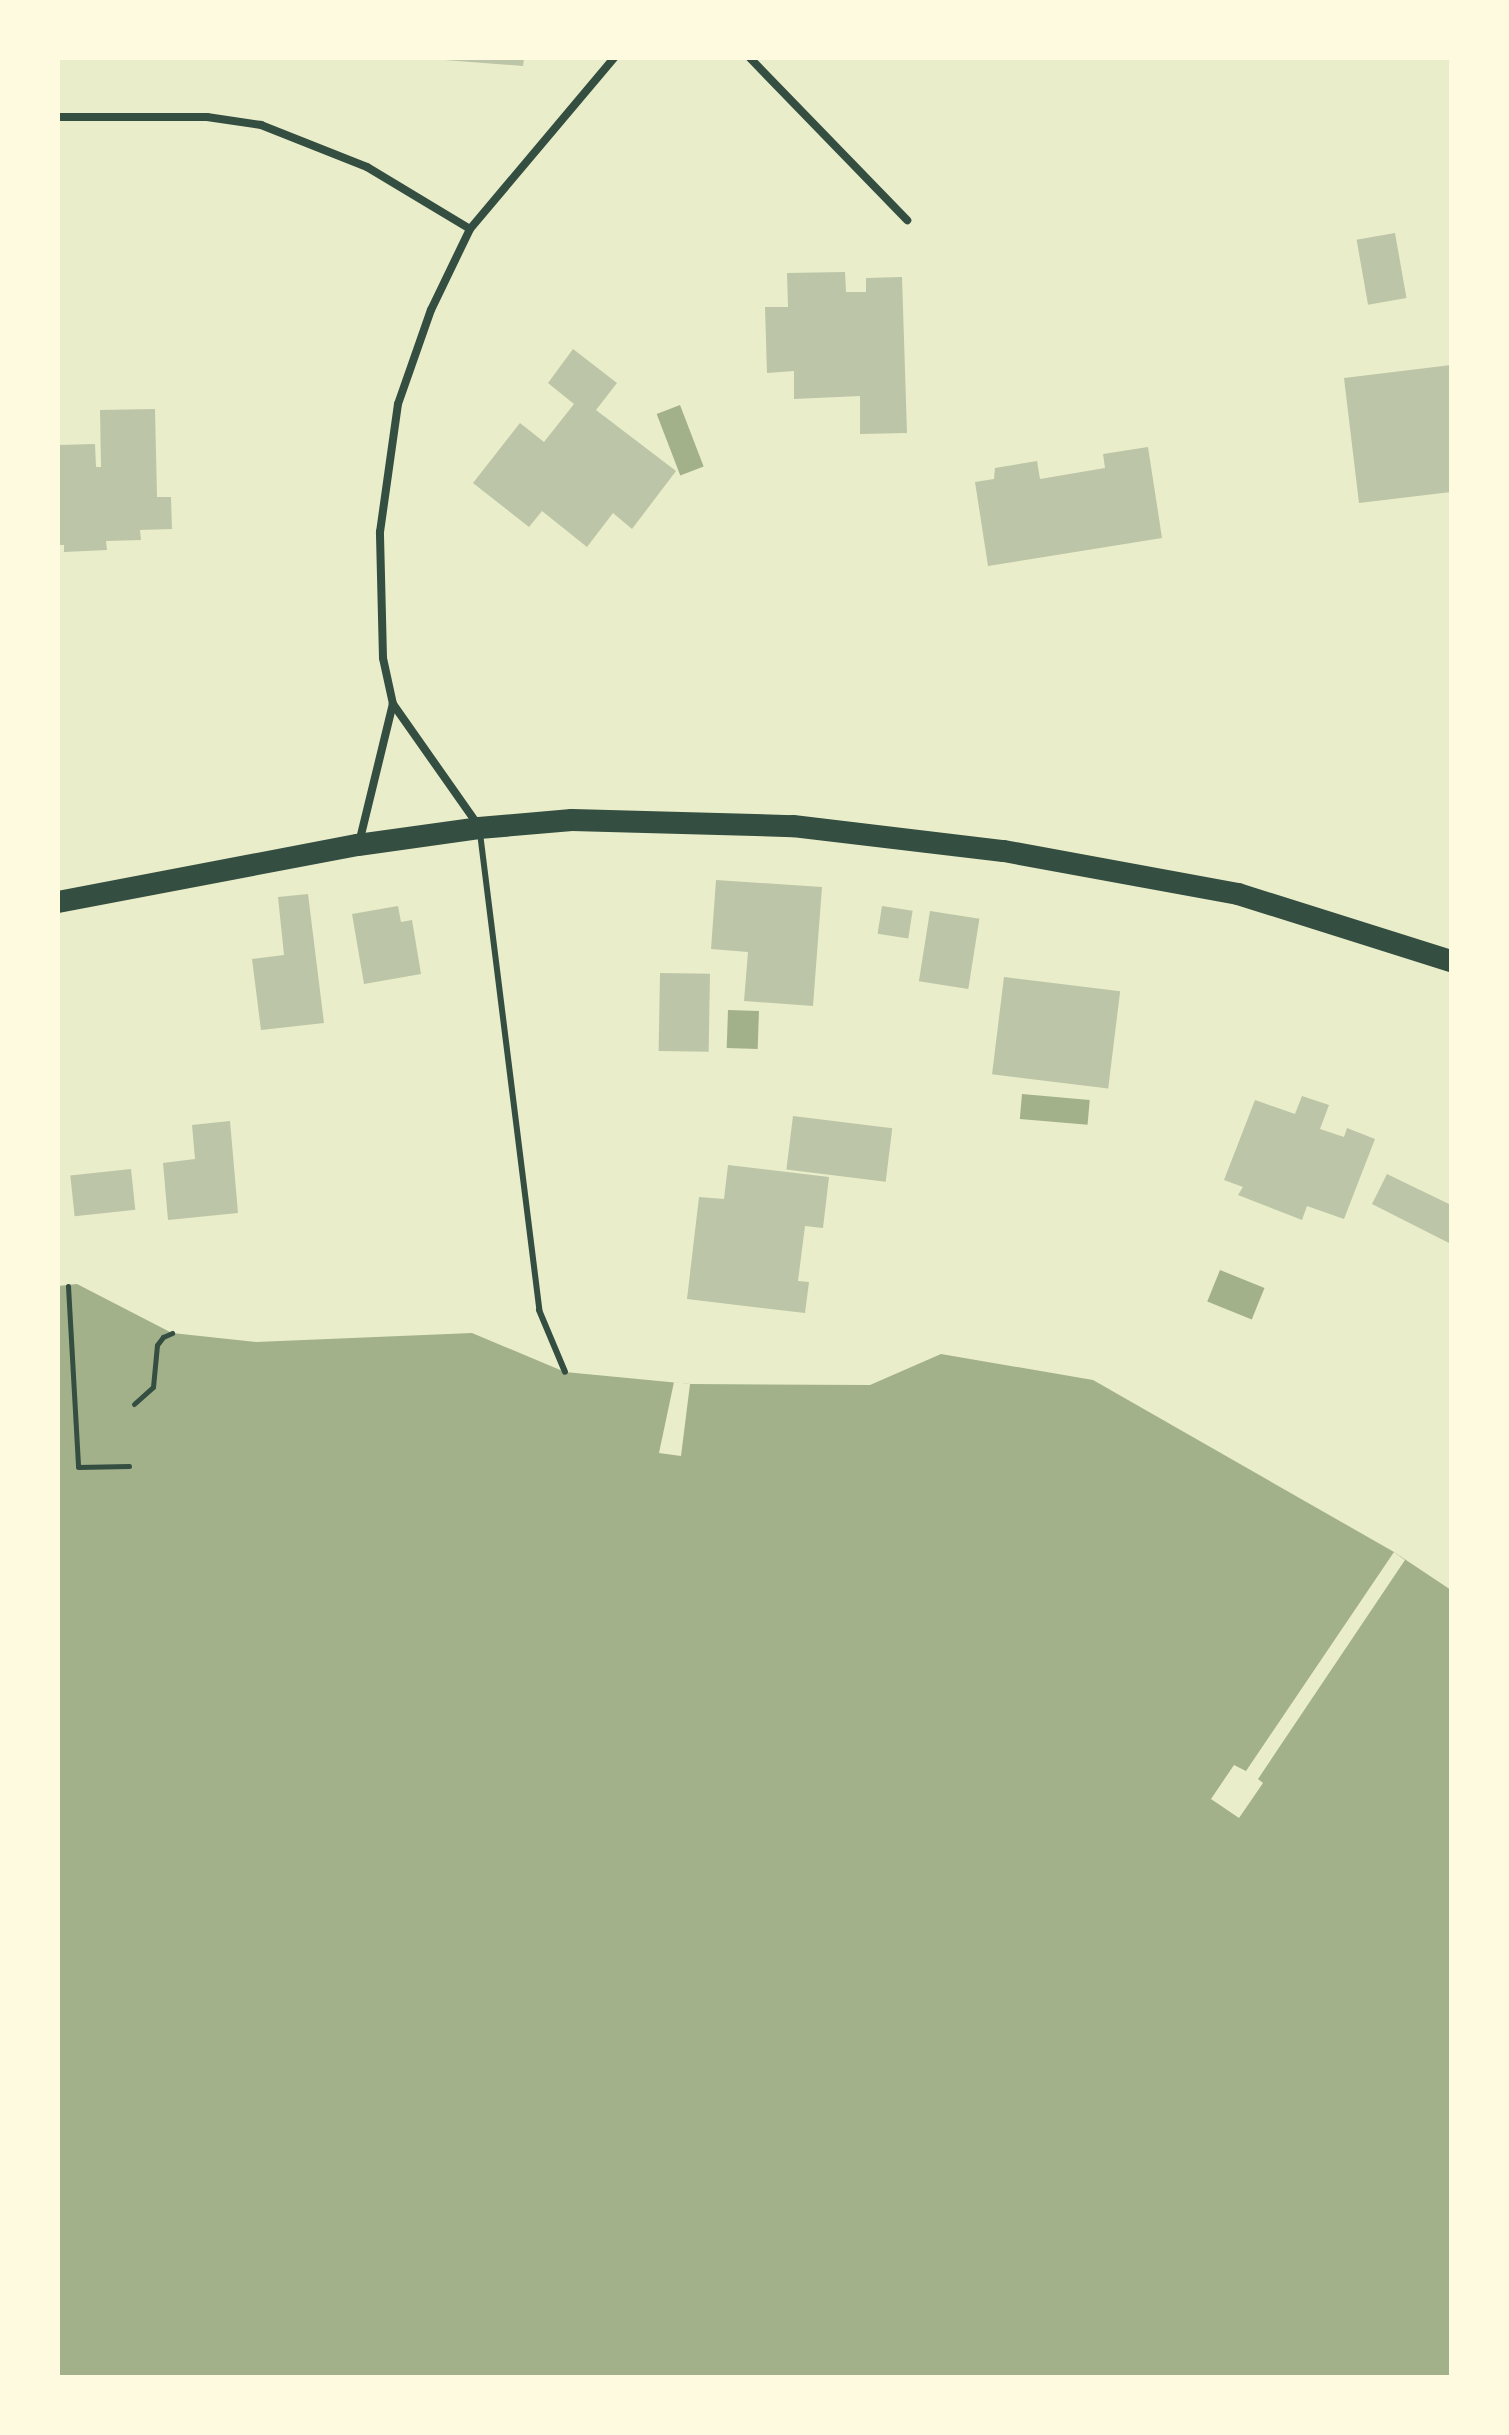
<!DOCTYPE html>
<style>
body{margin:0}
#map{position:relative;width:1509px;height:2435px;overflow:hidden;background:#e9edc9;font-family:"Asap Condensed",sans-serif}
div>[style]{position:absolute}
.water>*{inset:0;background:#a3b18a;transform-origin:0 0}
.pier>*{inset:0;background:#e9edc9}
.building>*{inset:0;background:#bcc5a7;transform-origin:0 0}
.path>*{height:5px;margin:-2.5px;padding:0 2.5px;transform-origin:2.5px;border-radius:2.5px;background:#344e41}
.service>*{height:6px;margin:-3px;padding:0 3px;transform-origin:3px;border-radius:3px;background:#344e41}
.minor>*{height:8px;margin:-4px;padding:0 4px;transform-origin:4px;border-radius:4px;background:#344e41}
.trunk>*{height:22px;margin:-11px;padding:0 11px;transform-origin:11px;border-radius:11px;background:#344e41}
span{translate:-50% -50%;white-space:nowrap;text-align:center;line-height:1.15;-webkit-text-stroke:6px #fefae0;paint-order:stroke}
.frame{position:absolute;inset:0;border:60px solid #fefae0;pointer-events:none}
</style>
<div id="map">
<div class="water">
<i style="left:680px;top:405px;width:66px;height:25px;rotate:69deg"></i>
<i style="left:728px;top:1010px;width:31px;height:38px;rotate:2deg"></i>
<i style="left:1022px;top:1094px;width:68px;height:25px;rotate:5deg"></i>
<i style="left:1220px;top:1270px;width:48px;height:34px;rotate:22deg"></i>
<i style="clip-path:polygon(77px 1284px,172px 1333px,256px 1342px,472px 1333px,565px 1372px,690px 1384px,870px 1385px,941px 1354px,1093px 1380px,1394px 1552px,1451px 1590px,1451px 2377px,58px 2377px,58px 1286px)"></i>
</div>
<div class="pier">
<i style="clip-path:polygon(674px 1382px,690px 1384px,681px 1456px,659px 1453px)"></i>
<i style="clip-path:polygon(1394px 1552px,1405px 1560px,1258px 1779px,1263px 1783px,1239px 1818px,1211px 1799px,1234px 1765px,1246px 1771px)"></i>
</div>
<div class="building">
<i style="clip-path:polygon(418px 58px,524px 58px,523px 66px)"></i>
<i style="left:1395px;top:233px;width:66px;height:39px;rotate:80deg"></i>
<i style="clip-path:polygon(845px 272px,846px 292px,866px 292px,866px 278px,902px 277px,907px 433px,860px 434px,860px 396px,794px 399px,794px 371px,767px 373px,765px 307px,788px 307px,787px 273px)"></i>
<i style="clip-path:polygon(573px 349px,617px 383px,596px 410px,676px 471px,632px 529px,613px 513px,587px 547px,542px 511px,529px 527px,473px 483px,520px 423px,544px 442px,574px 404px,548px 383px)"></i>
<i style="clip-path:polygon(1451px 365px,1451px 492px,1359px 503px,1344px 378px)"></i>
<i style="clip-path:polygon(155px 409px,157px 497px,171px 497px,172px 529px,140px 530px,141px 540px,106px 541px,107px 550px,64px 552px,64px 545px,58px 545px,58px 445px,95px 444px,96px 467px,101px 467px,100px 410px)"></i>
<i style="clip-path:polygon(1148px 447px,1162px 538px,988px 566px,975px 482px,994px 479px,995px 468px,1037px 461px,1040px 479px,1105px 468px,1103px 454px)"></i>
<i style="clip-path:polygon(716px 880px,822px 887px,813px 1006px,744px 1001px,748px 952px,711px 949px)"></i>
<i style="clip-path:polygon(308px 894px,324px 1023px,261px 1030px,252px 959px,284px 955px,278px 897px)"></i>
<i style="clip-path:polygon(398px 906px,401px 922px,412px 920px,421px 974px,364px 984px,352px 914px)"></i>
<i style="left:882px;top:906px;width:31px;height:28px;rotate:9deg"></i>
<i style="left:930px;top:911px;width:50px;height:71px;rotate:9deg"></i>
<i style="left:660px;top:973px;width:50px;height:78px;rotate:1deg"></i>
<i style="left:1004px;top:977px;width:117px;height:98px;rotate:7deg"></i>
<i style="clip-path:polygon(1302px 1096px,1329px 1105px,1320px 1129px,1344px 1137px,1347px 1128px,1375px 1139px,1344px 1219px,1307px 1206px,1302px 1220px,1238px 1195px,1243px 1187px,1224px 1180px,1255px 1100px,1295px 1114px)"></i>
<i style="left:793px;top:1116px;width:100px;height:54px;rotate:7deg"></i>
<i style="clip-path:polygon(230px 1121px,238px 1213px,168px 1220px,163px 1163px,195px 1159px,192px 1125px)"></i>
<i style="clip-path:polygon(728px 1165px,829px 1177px,823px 1228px,805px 1226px,798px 1281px,809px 1282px,805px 1313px,687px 1299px,699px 1197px,724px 1199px)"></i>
<i style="left:131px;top:1169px;width:41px;height:61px;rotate:84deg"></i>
<i style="clip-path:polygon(1387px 1174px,1451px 1205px,1451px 1244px,1372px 1204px)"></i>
</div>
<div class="path">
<i style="left:68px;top:1286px;width:181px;rotate:86.8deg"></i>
<i style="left:78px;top:1467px;width:51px;rotate:-1.1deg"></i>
<i style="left:134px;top:1404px;width:25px;rotate:-42deg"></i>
<i style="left:153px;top:1387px;width:42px;rotate:-84.6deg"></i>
<i style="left:157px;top:1345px;width:10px;rotate:-53deg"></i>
<i style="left:163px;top:1337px;width:10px;rotate:-24deg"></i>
</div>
<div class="service">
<i style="left:480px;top:833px;width:481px;rotate:82.9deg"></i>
<i style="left:539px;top:1310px;width:67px;rotate:67.2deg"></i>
</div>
<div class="minor">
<i style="left:750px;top:58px;width:226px;rotate:45.9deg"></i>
<i style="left:58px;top:117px;width:149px"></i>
<i style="left:207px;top:117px;width:55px;rotate:8.4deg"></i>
<i style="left:261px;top:125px;width:114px;rotate:21.6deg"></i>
<i style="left:367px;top:167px;width:120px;rotate:31deg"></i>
<i style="left:478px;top:825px;width:148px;rotate:-125.1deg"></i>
<i style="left:393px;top:704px;width:47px;rotate:-102.3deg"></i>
<i style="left:383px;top:658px;width:126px;rotate:-91.4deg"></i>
<i style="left:380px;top:532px;width:129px;rotate:-82deg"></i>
<i style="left:398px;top:404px;width:100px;rotate:-70.7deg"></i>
<i style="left:431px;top:310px;width:90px;rotate:-64.3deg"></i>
<i style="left:470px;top:229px;width:224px;rotate:-49.9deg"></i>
<i style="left:359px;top:843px;width:143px;rotate:-76.3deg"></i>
</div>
<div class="trunk">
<i style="left:58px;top:902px;width:305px;rotate:-10.8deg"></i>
<i style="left:358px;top:845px;width:122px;rotate:-8deg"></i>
<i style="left:479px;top:828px;width:93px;rotate:-4.9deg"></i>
<i style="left:572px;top:820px;width:221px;rotate:1.6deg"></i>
<i style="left:793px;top:826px;width:212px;rotate:6.8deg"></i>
<i style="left:1004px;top:851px;width:238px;rotate:10.4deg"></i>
<i style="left:1238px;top:894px;width:223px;rotate:17.5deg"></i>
</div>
<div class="frame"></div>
</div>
